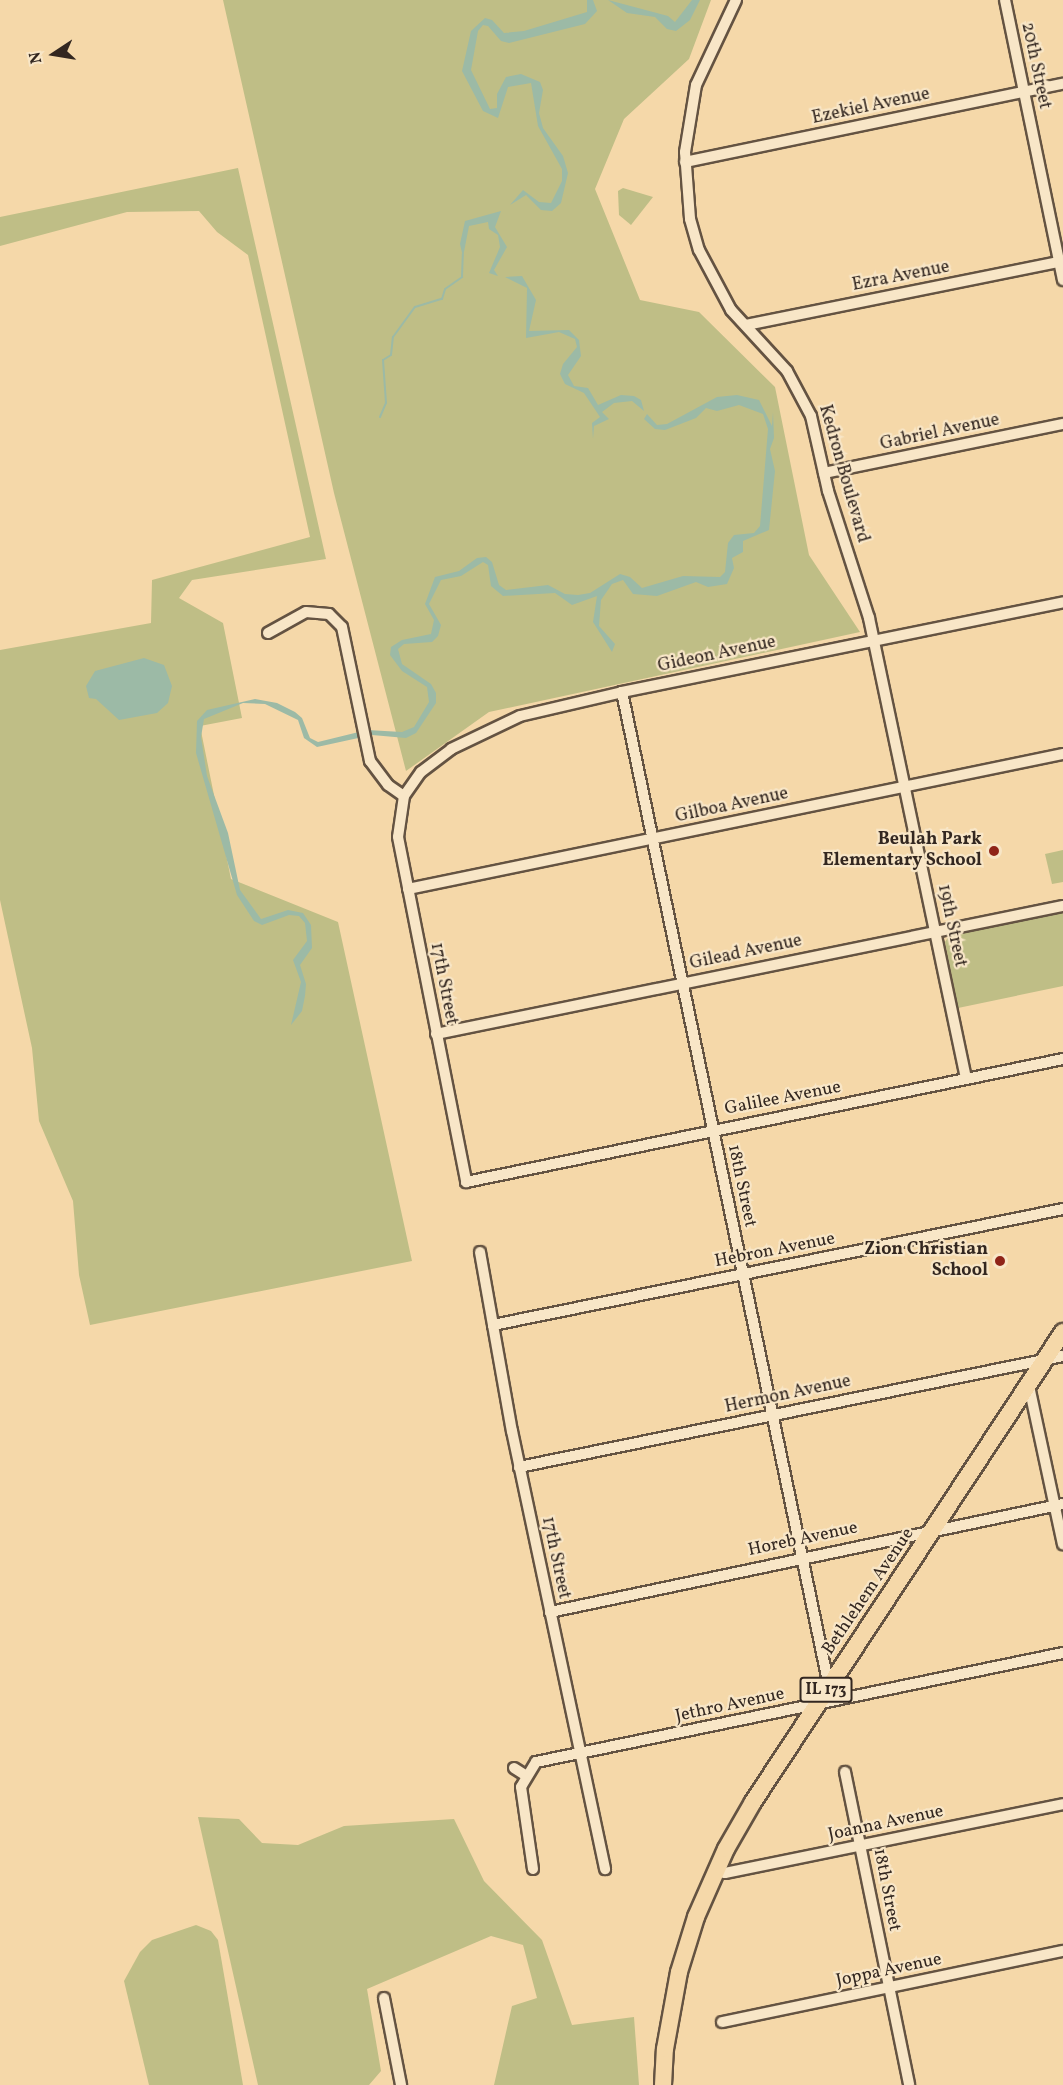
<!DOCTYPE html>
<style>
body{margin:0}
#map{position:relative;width:1063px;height:2085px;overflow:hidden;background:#f5d8a9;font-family:Vollkorn,serif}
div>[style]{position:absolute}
.green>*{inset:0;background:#bfbe86}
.water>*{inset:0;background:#9cbaa6}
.stream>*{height:2px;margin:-1px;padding:0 1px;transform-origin:1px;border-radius:1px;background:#9cbaa6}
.roads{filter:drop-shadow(2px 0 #645342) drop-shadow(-2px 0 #645342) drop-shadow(0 2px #645342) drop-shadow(0 -2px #645342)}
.minor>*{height:10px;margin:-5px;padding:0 5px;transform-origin:5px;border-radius:5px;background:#f8e6c7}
.primary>*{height:16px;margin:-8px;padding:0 8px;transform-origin:8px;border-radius:8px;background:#f5d8a9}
.dots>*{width:16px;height:16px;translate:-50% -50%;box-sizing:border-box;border:3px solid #f8e6c7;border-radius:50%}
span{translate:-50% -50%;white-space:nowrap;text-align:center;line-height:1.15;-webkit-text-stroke:4.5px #f8e6c7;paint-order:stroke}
.shield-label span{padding:2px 4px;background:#f8e6c7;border:2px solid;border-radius:4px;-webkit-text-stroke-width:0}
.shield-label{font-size:16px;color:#332720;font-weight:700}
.street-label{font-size:18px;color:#332720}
.poi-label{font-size:18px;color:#332720;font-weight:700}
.right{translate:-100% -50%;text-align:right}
.north{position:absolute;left:24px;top:24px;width:60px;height:60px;-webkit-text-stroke:4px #f8e6c7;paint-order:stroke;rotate:258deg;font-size:16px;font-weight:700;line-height:24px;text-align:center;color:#332720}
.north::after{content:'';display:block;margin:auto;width:21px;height:27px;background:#332720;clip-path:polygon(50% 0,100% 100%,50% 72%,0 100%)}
</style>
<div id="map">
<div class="green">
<i style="clip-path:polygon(223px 0,711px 0,689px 59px,624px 119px,595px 189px,640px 300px,699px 312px,775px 387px,809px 555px,860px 632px,489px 712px,406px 771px,334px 493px)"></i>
<i style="clip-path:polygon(238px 168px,326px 559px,192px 580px,179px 598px,223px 623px,242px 718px,200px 726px,231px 879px,338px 922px,412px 1261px,90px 1325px,79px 1275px,73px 1201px,39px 1121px,32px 1048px,0 900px,0 650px,151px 623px,152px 580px,310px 537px,248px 255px,217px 232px,199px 211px,127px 212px,0 246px,0 217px)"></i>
<i style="clip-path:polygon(623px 188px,653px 197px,631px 225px,619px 215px,618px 191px)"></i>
<i style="clip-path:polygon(1063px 850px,1063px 882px,1052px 884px,1045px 854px)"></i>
<i style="clip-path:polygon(1063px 912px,1063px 986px,958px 1008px,945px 942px,949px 936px)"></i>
<i style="clip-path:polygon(198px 1817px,239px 1819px,262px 1843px,298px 1845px,344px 1826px,454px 1819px,484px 1881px,542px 1940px,572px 2025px,634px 2017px,639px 2085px,494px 2085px,512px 2006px,537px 1998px,523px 1945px,491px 1936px,367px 1989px,381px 2071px,369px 2085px,258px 2085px)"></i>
<i style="clip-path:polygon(196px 1925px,211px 1931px,218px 1940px,243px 2085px,149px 2085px,124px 1981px,140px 1952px,152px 1940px)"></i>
</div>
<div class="water">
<i style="clip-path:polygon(587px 0,593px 0,597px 11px,585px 24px,509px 43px,501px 41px,488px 26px,483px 25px,478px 31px,471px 70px,490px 109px,497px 108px,497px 94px,506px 77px,521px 74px,540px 82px,543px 90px,539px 113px,543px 128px,563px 156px,568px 173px,561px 203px,552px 211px,541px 210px,526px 195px,510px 205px,523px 190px,539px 202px,551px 203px,562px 181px,562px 169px,538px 126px,531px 83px,508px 87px,498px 118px,483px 111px,462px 71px,471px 31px,485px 18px,492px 20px,504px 33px,524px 31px,587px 12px)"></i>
<i style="clip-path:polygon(608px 0,668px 16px,675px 22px,692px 0,700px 0,690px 20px,676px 31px,667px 29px,655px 17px,627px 13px)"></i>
<i style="clip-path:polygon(501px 211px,495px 227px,507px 247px,494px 270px,498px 276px,489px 273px,500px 247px,498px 235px,489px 229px,488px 222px,469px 226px,463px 257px,460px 244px,465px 221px)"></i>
<i style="clip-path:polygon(522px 276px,536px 300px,529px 331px,569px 330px,579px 340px,581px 356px,568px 375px,574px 386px,588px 388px,598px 405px,621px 395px,634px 396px,641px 400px,644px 411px,632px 401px,614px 403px,602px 412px,609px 419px,594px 426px,593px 439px,592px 423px,600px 417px,584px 393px,565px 384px,560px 374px,563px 364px,577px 347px,575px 339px,559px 332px,526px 338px,527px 288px,505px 277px)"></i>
<i style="clip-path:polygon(737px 395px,759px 400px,772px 426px,773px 412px,774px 438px,770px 449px,775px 471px,769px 530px,743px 541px,743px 552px,732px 558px,734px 568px,727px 584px,708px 587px,696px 582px,657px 596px,633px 594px,623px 580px,612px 584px,601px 600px,599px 626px,615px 644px,612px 652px,593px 622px,597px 596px,572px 605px,555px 593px,503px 596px,491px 586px,488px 565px,483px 562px,461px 576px,441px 580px,429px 604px,441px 625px,438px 636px,432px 642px,404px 644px,398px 649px,402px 664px,431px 684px,436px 693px,436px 703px,416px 733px,406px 738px,372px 735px,317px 747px,304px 738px,298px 720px,265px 704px,243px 703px,204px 719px,201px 737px,207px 776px,228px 833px,240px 890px,261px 919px,288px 910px,303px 913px,311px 925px,312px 948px,300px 965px,306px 984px,305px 996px,302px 1011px,291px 1025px,301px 982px,293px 960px,307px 941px,305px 923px,299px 916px,289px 915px,262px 925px,254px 921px,237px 895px,196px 753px,197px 721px,207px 710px,255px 699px,277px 703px,295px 712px,302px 718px,310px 738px,318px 742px,367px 730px,402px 732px,414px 727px,429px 702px,427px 687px,402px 671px,390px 655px,391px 647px,402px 640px,431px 634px,434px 620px,425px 604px,435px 577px,459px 571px,477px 558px,486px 557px,492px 562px,499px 585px,506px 590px,548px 585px,565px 594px,578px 595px,590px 593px,620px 574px,630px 577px,642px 588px,683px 576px,720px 577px,725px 572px,728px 543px,734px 535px,754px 533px,760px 526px,768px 429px,763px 414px,739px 405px,717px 411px,706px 408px,696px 418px,665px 430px,655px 429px,644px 419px,647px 414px,657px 425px,667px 424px,717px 397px)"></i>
<i style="clip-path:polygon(144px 658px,164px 665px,172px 686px,168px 703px,157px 713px,119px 720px,96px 699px,89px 698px,86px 686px,95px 671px)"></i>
</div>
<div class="stream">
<i style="left:380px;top:417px;width:15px;rotate:-67deg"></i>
<i style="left:386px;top:403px;width:43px;rotate:-94deg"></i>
<i style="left:383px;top:360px;width:9px;rotate:-32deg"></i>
<i style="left:391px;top:355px;width:18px;rotate:-84deg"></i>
<i style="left:393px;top:337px;width:37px;rotate:-54deg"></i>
<i style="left:415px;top:307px;width:28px;rotate:-17deg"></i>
<i style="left:442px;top:299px;width:10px;rotate:-73deg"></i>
<i style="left:445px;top:289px;width:21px;rotate:-35deg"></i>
<i style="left:462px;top:277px;width:23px;rotate:-88deg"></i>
</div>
<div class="roads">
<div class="minor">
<i style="left:736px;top:0;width:94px;rotate:115.2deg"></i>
<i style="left:696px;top:85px;width:68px;rotate:99.3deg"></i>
<i style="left:685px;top:152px;width:67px;rotate:85.7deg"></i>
<i style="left:690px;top:219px;width:32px;rotate:74deg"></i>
<i style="left:699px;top:250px;width:68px;rotate:61.9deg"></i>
<i style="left:731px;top:310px;width:83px;rotate:47.4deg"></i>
<i style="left:787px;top:371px;width:51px;rotate:61.9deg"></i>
<i style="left:811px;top:416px;width:77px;rotate:77.2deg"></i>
<i style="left:828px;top:491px;width:133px;rotate:72.1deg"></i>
<i style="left:869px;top:618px;width:470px;rotate:78.1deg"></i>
<i style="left:1005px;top:0;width:286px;rotate:78.3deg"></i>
<i style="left:685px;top:162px;width:386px;rotate:-11.7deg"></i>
<i style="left:746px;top:325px;width:323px;rotate:-11.4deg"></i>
<i style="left:824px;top:473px;width:244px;rotate:-11.6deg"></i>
<i style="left:268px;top:633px;width:43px;rotate:-28.9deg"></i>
<i style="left:306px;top:612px;width:23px;rotate:5deg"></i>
<i style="left:329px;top:614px;width:18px;rotate:45deg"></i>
<i style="left:342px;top:627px;width:137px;rotate:78.2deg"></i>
<i style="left:370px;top:761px;width:30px;rotate:53deg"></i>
<i style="left:388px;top:785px;width:19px;rotate:35deg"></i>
<i style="left:404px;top:796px;width:41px;rotate:98.3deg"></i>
<i style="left:398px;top:837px;width:352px;rotate:78.8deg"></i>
<i style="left:466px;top:1182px;width:610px;rotate:-11.64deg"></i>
<i style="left:622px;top:692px;width:1015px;rotate:78.24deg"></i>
<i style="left:404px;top:796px;width:29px;rotate:-55deg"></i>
<i style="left:421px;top:772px;width:38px;rotate:-37deg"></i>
<i style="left:451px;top:749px;width:76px;rotate:-25.6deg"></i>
<i style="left:520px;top:716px;width:105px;rotate:-13.2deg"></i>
<i style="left:622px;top:692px;width:450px;rotate:-11.5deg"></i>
<i style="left:408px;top:889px;width:669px;rotate:-11.65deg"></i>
<i style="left:436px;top:1034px;width:640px;rotate:-11.54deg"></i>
<i style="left:480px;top:1252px;width:182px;rotate:79.9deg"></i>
<i style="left:512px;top:1431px;width:448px;rotate:78deg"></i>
<i style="left:493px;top:1325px;width:582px;rotate:-11.5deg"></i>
<i style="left:1029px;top:1386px;width:162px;rotate:77.9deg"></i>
<i style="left:519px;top:1467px;width:555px;rotate:-11.53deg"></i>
<i style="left:550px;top:1612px;width:524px;rotate:-11.89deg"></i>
<i style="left:514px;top:1768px;width:13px;rotate:32deg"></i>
<i style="left:845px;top:1772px;width:319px;rotate:78.4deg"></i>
<i style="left:533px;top:1869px;width:83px;rotate:-98.3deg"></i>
<i style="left:521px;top:1787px;width:29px;rotate:-59deg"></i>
<i style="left:536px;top:1762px;width:538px;rotate:-11.69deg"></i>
<i style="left:715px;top:1871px;width:10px;rotate:11deg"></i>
<i style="left:725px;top:1873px;width:345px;rotate:-11.5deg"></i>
<i style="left:384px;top:1998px;width:89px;rotate:78.9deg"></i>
<i style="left:722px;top:2022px;width:348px;rotate:-11.8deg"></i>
</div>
<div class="primary">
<i style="left:663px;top:2085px;width:36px;rotate:-87deg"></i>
<i style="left:665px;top:2049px;width:78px;rotate:-79.7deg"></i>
<i style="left:679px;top:1972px;width:58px;rotate:-72.8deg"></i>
<i style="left:696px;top:1917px;width:74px;rotate:-66.2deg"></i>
<i style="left:726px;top:1849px;width:54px;rotate:-60.1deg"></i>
<i style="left:753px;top:1802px;width:563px;rotate:-56.59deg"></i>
</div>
</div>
<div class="dots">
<i style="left:994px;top:851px;background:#8f2418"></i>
<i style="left:1000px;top:1261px;background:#8f2418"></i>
</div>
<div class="shield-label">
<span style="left:826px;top:1690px">IL 173</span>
</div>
<div class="street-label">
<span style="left:1035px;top:66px;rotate:78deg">20th Street</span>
<span style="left:871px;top:107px;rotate:-12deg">Ezekiel Avenue</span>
<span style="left:901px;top:277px;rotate:-11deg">Ezra Avenue</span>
<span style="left:940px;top:433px;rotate:-12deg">Gabriel Avenue</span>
<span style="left:843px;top:474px;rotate:74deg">Kedron Boulevard</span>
<span style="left:717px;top:655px;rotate:-12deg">Gideon Avenue</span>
<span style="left:732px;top:806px;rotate:-12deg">Gilboa Avenue</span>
<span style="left:951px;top:926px;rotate:78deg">19th Street</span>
<span style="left:746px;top:953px;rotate:-12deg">Gilead Avenue</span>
<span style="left:443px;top:984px;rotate:79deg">17th Street</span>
<span style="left:783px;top:1099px;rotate:-11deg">Galilee Avenue</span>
<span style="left:741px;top:1186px;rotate:78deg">18th Street</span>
<span style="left:775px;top:1251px;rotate:-11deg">Hebron Avenue</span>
<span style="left:788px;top:1395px;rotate:-12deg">Hermon Avenue</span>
<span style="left:803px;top:1540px;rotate:-12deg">Horeb Avenue</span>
<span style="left:555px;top:1558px;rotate:78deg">17th Street</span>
<span style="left:869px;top:1592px;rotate:-56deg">Bethlehem Avenue</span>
<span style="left:730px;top:1706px;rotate:-12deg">Jethro Avenue</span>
<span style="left:886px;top:1824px;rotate:-12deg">Joanna Avenue</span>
<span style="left:886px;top:1890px;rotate:79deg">18th Street</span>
<span style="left:889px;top:1971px;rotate:-12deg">Joppa Avenue</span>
</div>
<div class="poi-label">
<span class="right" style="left:982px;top:851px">Beulah Park<br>Elementary School</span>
<span class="right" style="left:988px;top:1261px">Zion Christian<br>School</span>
</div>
<div class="north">N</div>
</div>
